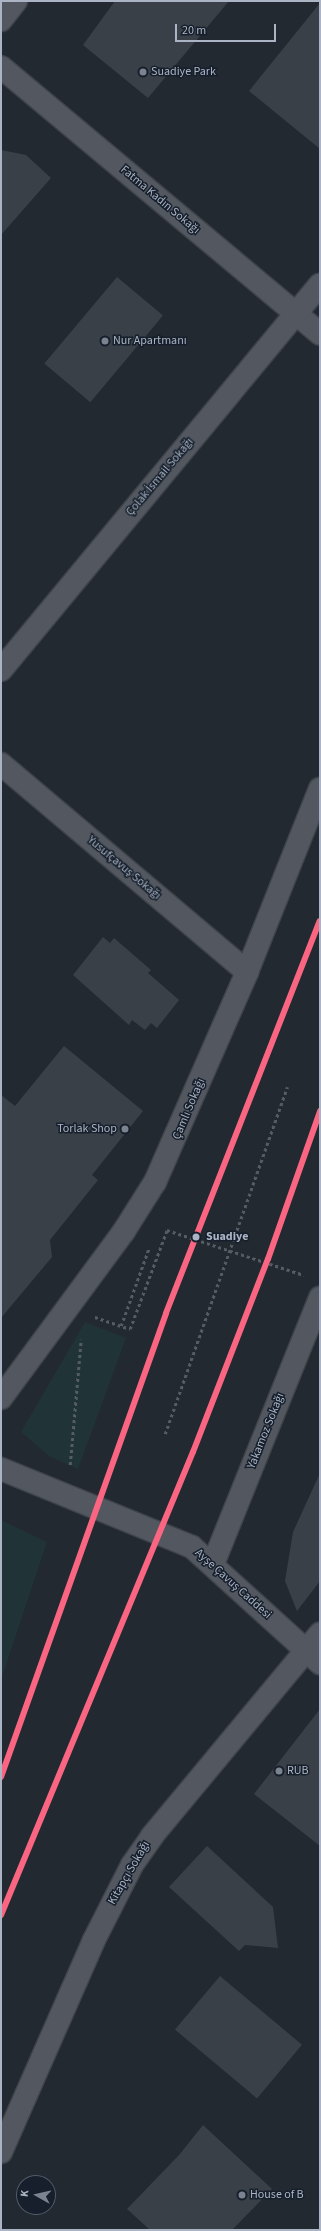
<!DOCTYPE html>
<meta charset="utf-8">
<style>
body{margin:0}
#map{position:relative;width:321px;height:2231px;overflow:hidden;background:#232931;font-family:"Source Sans 3",sans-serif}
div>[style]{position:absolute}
.green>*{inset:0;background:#203337}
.building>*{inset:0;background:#3a4048;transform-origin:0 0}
.path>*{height:2.5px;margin-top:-1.25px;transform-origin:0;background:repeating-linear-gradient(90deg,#555c63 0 3px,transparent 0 6px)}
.roads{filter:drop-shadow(1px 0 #3f434a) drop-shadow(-1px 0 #3f434a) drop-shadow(0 1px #3f434a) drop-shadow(0 -1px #3f434a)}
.minor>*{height:22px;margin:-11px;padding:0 11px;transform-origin:11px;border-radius:11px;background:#525760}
.tertiary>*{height:22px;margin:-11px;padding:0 11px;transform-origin:11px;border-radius:11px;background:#525760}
.rail-1>*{height:6px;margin:-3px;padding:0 3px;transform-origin:3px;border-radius:3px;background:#fa6682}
.dots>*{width:11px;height:11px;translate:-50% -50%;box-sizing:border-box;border:2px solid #161f2b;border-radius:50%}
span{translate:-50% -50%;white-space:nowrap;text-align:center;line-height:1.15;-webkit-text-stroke:3px #161f2b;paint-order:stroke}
.poi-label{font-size:12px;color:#aab4c5}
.left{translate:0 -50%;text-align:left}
.right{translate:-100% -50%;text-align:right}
.street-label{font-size:12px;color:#aab4c5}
.stop-label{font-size:12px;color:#aab4c5;font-weight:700}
.frame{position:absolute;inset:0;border:2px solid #aab4c5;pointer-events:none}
.north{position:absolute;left:16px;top:2175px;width:40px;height:40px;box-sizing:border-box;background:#161f2b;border:1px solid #515b69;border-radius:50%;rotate:278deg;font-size:11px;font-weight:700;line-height:16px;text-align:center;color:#aab4c5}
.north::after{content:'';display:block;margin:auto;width:14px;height:18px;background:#7b8391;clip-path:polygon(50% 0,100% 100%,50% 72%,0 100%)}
.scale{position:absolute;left:175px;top:24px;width:101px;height:18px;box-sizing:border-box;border:2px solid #aab4c5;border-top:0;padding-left:5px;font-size:12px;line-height:14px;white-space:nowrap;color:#aab4c5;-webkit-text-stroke:3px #161f2b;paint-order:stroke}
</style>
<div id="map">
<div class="green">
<i style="clip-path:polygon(85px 1322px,126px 1338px,78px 1469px,49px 1456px,21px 1432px)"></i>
<i style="clip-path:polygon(1px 1520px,47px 1542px,1px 1680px)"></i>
</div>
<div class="building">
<i style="clip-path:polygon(115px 1px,229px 1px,148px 98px,83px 45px)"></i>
<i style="clip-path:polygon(320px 3px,320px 149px,249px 91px)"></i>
<i style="clip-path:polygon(1px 150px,26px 155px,51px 178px,1px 235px)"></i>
<i style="left:117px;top:277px;width:60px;height:113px;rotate:40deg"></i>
<i style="clip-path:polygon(103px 937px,110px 943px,114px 938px,151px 970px,148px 973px,179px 1000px,157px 1028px,151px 1023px,145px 1030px,132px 1020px,129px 1025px,73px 975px)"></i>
<i style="clip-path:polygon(64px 1046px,143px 1111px,92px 1175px,98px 1180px,50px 1240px,52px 1257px,1px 1318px,1px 1095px,15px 1106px)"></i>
<i style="clip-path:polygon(320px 1473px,320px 1581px,297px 1611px,285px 1581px,293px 1532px)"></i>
<i style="clip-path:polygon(320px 1709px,320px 1846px,254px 1794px)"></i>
<i style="clip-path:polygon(207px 1846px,273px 1907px,278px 1948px,245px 1945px,239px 1951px,169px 1887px)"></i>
<i style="left:220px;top:1976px;width:107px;height:70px;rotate:40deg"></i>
<i style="clip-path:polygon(203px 2125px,272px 2189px,232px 2230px,150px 2230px,127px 2209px,180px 2154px)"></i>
</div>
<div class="path">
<i style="left:95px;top:1317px;width:37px;rotate:19deg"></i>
<i style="left:130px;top:1329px;width:106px;rotate:-69.5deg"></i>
<i style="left:167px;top:1230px;width:144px;rotate:18.2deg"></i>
<i style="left:121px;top:1326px;width:83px;rotate:-70.3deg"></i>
<i style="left:165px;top:1434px;width:368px;rotate:-70.6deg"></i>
<i style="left:70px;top:1465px;width:126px;rotate:-85deg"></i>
</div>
<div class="roads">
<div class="minor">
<i style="left:1px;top:20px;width:24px;rotate:-52deg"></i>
<i style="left:1px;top:67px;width:416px;rotate:39.9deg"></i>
<i style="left:1px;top:670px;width:500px;rotate:-50.4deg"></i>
<i style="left:1px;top:764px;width:322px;rotate:40.2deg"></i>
<i style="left:1px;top:1398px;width:207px;rotate:-53.6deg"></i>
<i style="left:124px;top:1231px;width:58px;rotate:-57.7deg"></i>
<i style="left:155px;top:1182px;width:229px;rotate:-66.3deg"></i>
<i style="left:247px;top:972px;width:197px;rotate:-68.3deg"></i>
<i style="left:213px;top:1564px;width:287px;rotate:-68.1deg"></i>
<i style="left:1px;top:2152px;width:229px;rotate:-66.3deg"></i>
<i style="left:93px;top:1942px;width:86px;rotate:-63.1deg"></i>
<i style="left:132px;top:1865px;width:35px;rotate:-55deg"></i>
<i style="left:152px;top:1836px;width:263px;rotate:-50.3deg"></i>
</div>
<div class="tertiary">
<i style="left:1px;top:1469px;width:206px;rotate:22.2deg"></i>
<i style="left:192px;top:1547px;width:173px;rotate:42.2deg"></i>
</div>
</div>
<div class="rail-1">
<i style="left:1px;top:1777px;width:492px;rotate:-70.4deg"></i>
<i style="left:166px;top:1313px;width:421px;rotate:-68.6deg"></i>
<i style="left:1px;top:1915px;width:501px;rotate:-67.48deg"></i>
<i style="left:193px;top:1452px;width:207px;rotate:-68.8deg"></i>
<i style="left:268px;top:1259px;width:157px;rotate:-70.6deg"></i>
</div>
<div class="dots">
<i style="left:143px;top:72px;background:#7b8391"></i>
<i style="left:105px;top:341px;background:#7b8391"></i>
<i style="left:125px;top:1129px;background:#7b8391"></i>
<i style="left:196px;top:1237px;background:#aab4c5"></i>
<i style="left:279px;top:1771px;background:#7b8391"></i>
<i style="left:242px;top:2195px;background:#7b8391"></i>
</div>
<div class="poi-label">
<span class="left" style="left:151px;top:72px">Suadiye Park</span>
<span class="left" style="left:113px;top:341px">Nur Apartmanı</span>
<span class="right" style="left:117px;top:1129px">Torlak Shop</span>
<span class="left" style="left:287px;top:1771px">RUB</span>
<span class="left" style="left:250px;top:2195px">House of B</span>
</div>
<div class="street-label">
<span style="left:160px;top:200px;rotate:40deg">Fatma Kadın Sokağı</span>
<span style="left:160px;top:477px;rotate:-50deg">Çolak İsmail Sokağı</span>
<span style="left:124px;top:868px;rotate:40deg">Yusufçavuş Sokağı</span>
<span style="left:189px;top:1109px;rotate:-67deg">Çamlı Sokağı</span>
<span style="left:266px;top:1431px;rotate:-68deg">Yakamoz Sokağı</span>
<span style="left:233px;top:1584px;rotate:42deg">Ayşe Çavuş Caddesi</span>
<span style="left:129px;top:1873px;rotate:-60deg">Kitapçı Sokağı</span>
</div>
<div class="stop-label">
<span class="left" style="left:206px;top:1237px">Suadiye</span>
</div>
<div class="frame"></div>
<div class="north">K</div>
<div class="scale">20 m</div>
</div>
